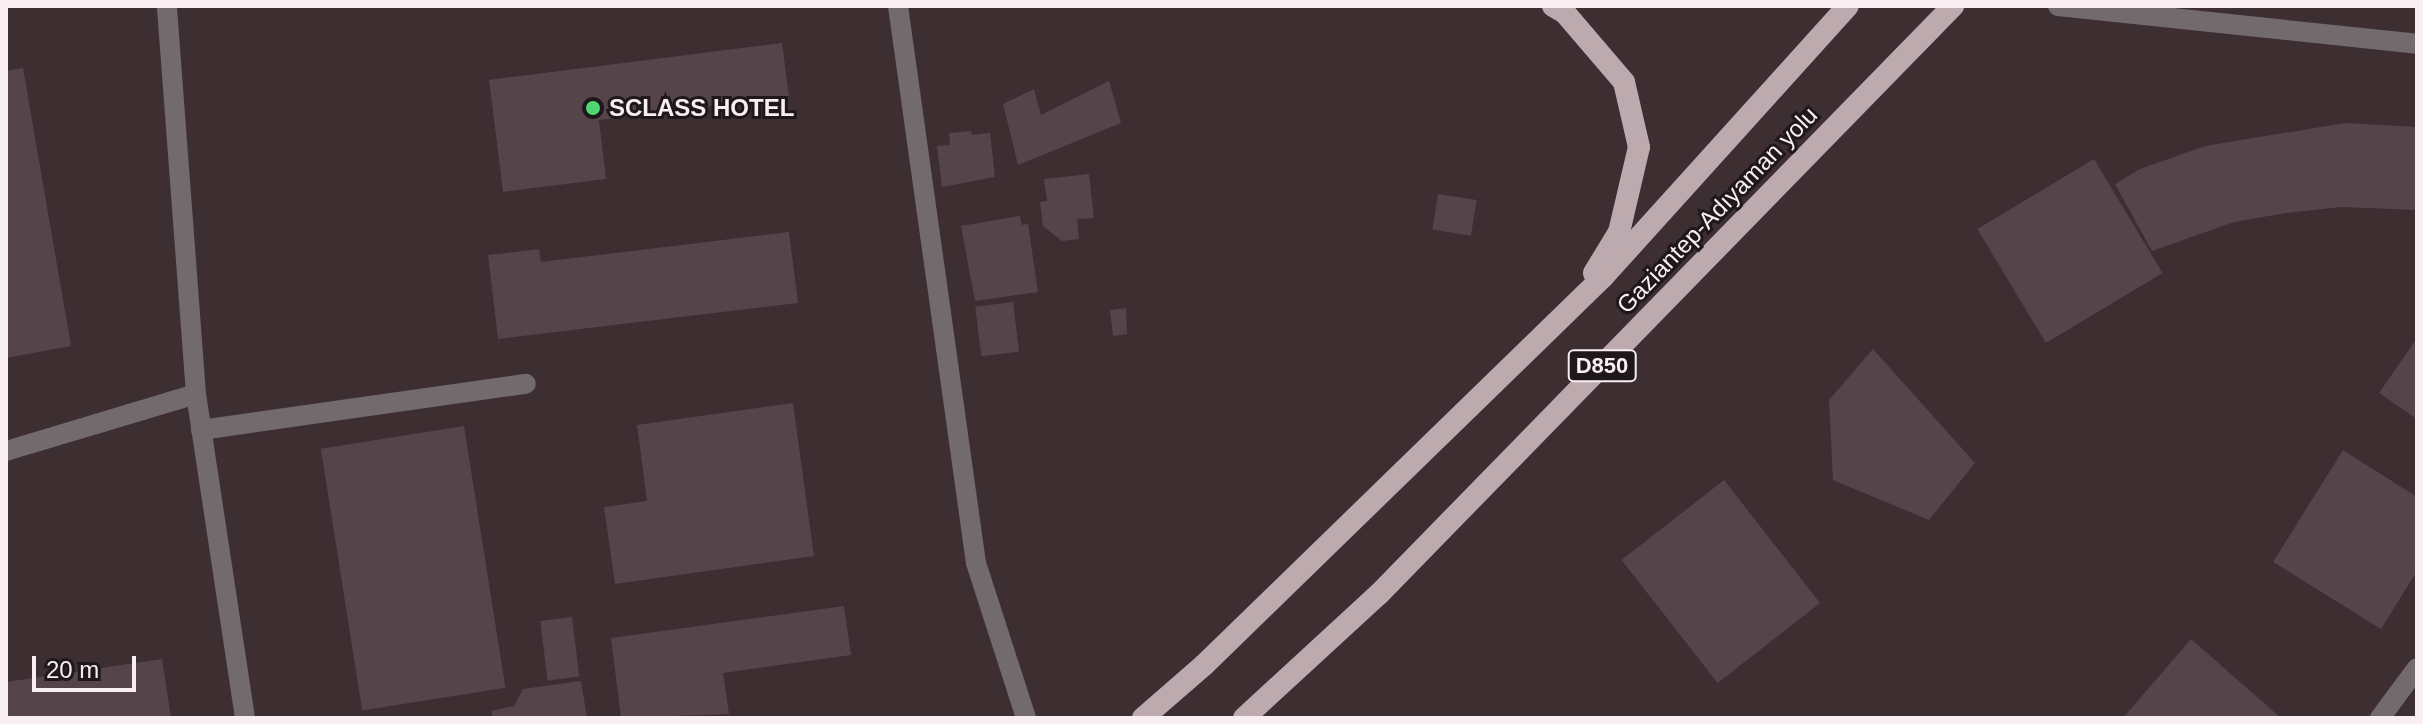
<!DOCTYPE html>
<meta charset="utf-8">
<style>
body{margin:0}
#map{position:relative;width:2423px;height:724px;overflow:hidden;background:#3d2e32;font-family:Helvetica,sans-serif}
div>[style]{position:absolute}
.building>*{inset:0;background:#554449;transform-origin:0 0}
.minor>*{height:20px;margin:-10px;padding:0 10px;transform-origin:10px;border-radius:10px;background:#726a6c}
.tertiary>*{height:20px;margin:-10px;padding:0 10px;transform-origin:10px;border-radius:10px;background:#726a6c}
.trunk>*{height:22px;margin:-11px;padding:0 11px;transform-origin:11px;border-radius:11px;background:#bcaaaf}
.dots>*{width:22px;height:22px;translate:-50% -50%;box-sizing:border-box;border:4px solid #1f181a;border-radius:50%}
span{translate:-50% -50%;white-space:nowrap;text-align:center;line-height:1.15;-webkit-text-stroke:6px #1f181a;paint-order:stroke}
.shield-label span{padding:2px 6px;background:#1f181a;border:2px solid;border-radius:6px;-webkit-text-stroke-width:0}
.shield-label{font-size:22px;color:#f9eef1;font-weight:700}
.poi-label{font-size:24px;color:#f9eef1;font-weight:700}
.left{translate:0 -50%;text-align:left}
.street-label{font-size:24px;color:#f9eef1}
.frame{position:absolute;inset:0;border:8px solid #f9eef1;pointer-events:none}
.scale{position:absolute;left:32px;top:656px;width:104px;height:36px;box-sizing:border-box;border:4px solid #f9eef1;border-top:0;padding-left:10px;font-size:24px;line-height:28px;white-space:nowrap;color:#f9eef1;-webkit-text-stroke:6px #1f181a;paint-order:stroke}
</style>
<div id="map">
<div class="building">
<i style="clip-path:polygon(782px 43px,789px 96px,599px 120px,606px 179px,503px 192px,489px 80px)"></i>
<i style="clip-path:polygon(23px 68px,71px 346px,6px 358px,6px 71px)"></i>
<i style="clip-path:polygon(1109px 81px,1121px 123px,1018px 165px,1003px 104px,1034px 89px,1041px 115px)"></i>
<i style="clip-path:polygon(2345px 123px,2417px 127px,2417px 210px,2341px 207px,2286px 213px,2234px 222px,2152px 251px,2115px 184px,2140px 169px,2205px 146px)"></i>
<i style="clip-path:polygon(971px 131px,972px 135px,990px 133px,995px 177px,942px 187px,937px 146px,950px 145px,949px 133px)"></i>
<i style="left:2094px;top:159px;width:133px;height:136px;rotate:59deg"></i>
<i style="clip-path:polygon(1089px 174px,1094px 218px,1077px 219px,1079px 239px,1062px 241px,1043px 226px,1040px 202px,1047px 201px,1044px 179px)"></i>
<i style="left:1438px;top:194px;width:39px;height:36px;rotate:9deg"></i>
<i style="clip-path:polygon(1020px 216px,1022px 225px,1028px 224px,1038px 292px,975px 301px,961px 226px)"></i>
<i style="clip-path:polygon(789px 232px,798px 303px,498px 339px,488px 255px,539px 249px,541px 262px)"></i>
<i style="left:1013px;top:302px;width:50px;height:38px;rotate:83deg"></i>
<i style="clip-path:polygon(1126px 308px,1127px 334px,1113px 336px,1110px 310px)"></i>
<i style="clip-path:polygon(2417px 338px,2417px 419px,2379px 393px)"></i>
<i style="clip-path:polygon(1873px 349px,1975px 463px,1929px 520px,1833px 480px,1829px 400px)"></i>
<i style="clip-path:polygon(793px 403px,814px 556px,615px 584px,604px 507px,647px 501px,637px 425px)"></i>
<i style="left:464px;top:426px;width:265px;height:145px;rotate:81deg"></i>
<i style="clip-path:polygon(2343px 450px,2417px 497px,2417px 571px,2381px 629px,2273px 562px)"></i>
<i style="left:1724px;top:480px;width:156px;height:130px;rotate:52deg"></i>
<i style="clip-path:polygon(844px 606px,851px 655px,723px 673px,729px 714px,621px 718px,611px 638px)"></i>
<i style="left:572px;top:617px;width:60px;height:32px;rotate:83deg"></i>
<i style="clip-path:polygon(2191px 639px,2281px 718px,2123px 718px)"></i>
<i style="clip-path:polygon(162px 659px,171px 718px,6px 718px,6px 682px)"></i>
<i style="clip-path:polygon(581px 681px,587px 718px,493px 718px,491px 711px,514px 706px,523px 689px)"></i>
</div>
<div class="minor">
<i style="left:898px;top:6px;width:562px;rotate:82.03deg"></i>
<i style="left:976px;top:563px;width:163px;rotate:72.1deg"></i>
<i style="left:196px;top:394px;width:328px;rotate:81.4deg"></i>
<i style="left:201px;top:430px;width:328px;rotate:-8.1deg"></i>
<i style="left:6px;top:451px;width:198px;rotate:-16.7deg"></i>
<i style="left:196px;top:394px;width:389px;rotate:-94.3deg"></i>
<i style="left:2380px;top:718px;width:62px;rotate:-53.5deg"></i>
</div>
<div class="tertiary">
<i style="left:2058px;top:6px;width:361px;rotate:6deg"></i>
</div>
<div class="trunk">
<i style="left:1553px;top:6px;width:14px;rotate:30deg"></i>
<i style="left:1565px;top:13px;width:91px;rotate:49.5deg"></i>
<i style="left:1624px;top:82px;width:67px;rotate:77deg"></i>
<i style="left:1639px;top:147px;width:87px;rotate:103.2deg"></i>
<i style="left:1619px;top:232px;width:48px;rotate:121.4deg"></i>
<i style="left:1143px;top:718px;width:81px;rotate:-41deg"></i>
<i style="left:1204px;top:665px;width:557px;rotate:-44.2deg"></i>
<i style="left:1603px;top:277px;width:365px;rotate:-47.9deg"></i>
<i style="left:1244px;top:718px;width:183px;rotate:-42.6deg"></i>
<i style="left:1379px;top:594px;width:822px;rotate:-45.69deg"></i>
</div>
<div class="dots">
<i style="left:593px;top:108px;background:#50d674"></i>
</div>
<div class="shield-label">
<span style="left:1602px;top:366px">D850</span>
</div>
<div class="poi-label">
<span class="left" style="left:609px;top:108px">SCLASS HOTEL</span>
</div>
<div class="street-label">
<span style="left:1717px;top:210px;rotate:-46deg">Gaziantep-Adıyaman yolu</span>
</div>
<div class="frame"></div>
<div class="scale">20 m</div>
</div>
